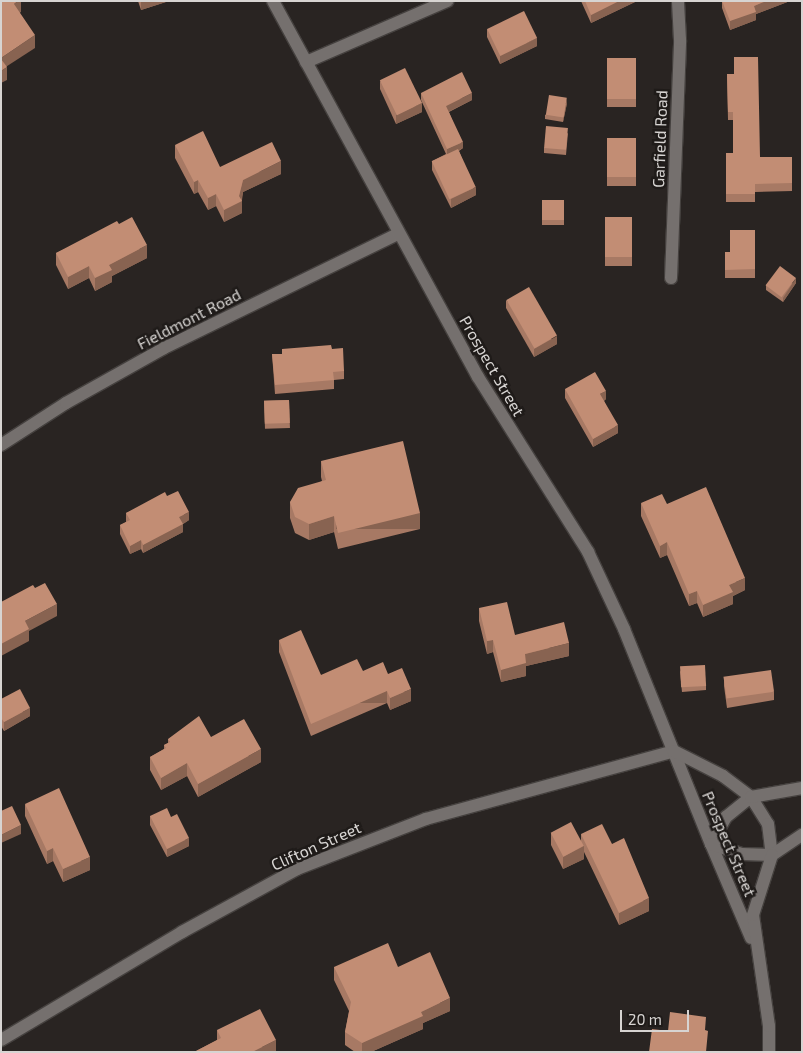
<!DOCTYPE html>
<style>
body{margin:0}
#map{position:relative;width:803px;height:1053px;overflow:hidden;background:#292422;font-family:"Exo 2",sans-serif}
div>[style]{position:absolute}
.roads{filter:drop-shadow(1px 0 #45413f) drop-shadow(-1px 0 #45413f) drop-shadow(0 1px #45413f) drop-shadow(0 -1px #45413f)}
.minor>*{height:12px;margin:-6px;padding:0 6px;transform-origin:6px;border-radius:6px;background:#75706e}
.tertiary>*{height:12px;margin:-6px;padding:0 6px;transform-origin:6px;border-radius:6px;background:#75706e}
.secondary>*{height:12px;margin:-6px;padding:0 6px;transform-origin:6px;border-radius:6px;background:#75706e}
.wall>*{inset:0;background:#a77964;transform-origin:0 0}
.shaded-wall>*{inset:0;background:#886351;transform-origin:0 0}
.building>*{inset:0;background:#c28d74;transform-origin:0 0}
span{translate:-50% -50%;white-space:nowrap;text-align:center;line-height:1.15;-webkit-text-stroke:5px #1f1b19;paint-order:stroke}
.street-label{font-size:16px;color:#d7d4d2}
.frame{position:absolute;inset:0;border:2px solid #d7d4d2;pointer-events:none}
.scale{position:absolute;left:620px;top:1010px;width:69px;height:22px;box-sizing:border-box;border:2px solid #d7d4d2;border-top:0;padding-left:6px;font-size:15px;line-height:18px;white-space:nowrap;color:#d7d4d2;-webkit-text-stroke:4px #1f1b19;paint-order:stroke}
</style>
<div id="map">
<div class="roads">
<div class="minor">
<i style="left:306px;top:62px;width:154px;rotate:-23.4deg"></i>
<i style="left:671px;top:278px;width:238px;rotate:-87.8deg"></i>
<i style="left:680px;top:40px;width:39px;rotate:-93deg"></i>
<i style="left:1px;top:445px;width:77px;rotate:-32.9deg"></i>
<i style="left:66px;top:403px;width:112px;rotate:-29.3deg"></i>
<i style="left:164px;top:348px;width:260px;rotate:-26deg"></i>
<i style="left:1px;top:1040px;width:211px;rotate:-30.8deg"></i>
<i style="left:182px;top:932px;width:131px;rotate:-28.7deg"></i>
<i style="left:297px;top:869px;width:138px;rotate:-21.2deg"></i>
<i style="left:426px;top:819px;width:257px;rotate:-15.3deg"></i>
</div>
<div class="tertiary">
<i style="left:273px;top:1px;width:428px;rotate:61.4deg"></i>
<i style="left:478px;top:377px;width:207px;rotate:57.8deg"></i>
<i style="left:588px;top:552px;width:85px;rotate:64.9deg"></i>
<i style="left:624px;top:629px;width:232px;rotate:68deg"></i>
<i style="left:674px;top:751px;width:55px;rotate:27deg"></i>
<i style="left:723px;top:776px;width:35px;rotate:37deg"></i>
<i style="left:751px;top:797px;width:32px;rotate:58deg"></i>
<i style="left:768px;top:824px;width:31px;rotate:83deg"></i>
</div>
<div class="secondary">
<i style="left:711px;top:844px;width:31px;rotate:-61deg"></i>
<i style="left:726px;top:817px;width:32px;rotate:-39deg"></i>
<i style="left:751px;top:797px;width:52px;rotate:-10deg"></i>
<i style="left:711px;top:844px;width:102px;rotate:66.9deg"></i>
<i style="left:711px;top:844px;width:33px;rotate:18deg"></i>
<i style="left:742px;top:854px;width:30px;rotate:2deg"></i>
<i style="left:772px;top:855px;width:36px;rotate:-34deg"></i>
<i style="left:769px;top:1052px;width:26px;rotate:-90deg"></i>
<i style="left:769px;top:1026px;width:112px;rotate:-98.2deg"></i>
<i style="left:753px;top:915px;width:63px;rotate:-72.4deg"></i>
</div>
</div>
<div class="wall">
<i style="clip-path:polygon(138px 1px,169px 1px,141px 10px)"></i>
<i style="clip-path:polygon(581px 1px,635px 1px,635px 2px,591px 23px)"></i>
<i style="clip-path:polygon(722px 1px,790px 1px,756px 14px,756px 20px,730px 30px,722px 8px)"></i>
<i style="clip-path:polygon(487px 29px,537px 46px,500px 64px,487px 37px)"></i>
<i style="left:607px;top:58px;width:29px;height:49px"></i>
<i style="clip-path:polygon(727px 74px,760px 157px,792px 157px,792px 191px,755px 192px,755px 202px,726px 202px,726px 153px,733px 153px,733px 120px,728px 120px)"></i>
<i style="clip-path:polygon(380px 81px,422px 112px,396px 124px,380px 89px)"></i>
<i style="clip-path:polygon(421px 93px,472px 100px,449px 112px,463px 148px,459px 151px,476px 195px,451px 208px,432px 170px,432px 161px,446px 154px,421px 100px)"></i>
<i style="clip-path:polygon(567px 103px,563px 122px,545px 119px,545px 115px)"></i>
<i style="clip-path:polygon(568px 133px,566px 155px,544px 153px,544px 148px)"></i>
<i style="left:607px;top:138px;width:29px;height:48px"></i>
<i style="clip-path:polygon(175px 145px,220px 167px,281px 174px,243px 192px,242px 200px,242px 213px,224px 222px,216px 206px,208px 210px,198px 192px,194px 194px,175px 158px)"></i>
<i style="left:542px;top:200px;width:22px;height:25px"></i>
<i style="left:605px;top:217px;width:27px;height:49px"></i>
<i style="clip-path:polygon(119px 224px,147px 258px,112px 276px,112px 282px,95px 291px,89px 278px,68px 289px,56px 265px,56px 253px)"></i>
<i style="clip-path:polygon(755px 230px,755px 278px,725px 278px,725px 252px,730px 252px)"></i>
<i style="clip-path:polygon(796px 283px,783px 302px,766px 290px,766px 285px)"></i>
<i style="clip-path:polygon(506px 300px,557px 344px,534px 357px,506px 308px)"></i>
<i style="clip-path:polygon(282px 349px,332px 349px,344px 371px,344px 379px,334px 380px,334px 389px,275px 394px,272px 354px,282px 354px)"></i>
<i style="clip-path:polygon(565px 389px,606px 399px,604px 401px,618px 433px,593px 447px,565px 398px)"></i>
<i style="left:289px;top:400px;width:28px;height:25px;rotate:88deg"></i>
<i style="clip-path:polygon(321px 461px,420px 529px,338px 549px,334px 532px,309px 540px,295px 533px,290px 518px,290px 502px,322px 481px,321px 477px)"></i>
<i style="clip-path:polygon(167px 496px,189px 520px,183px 524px,183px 532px,143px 553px,141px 549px,130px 554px,120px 534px,120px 525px,126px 522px,126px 513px)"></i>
<i style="clip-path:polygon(641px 503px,745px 590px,733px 596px,733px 604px,703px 617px,697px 603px,689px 606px,667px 555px,660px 558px,641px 516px)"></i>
<i style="clip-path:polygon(479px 608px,515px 635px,569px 656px,526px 666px,526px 676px,501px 682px,493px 652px,487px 654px,479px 621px)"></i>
<i style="clip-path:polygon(279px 640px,321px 675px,363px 671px,388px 674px,411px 701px,390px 710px,387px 703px,311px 736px,279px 652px)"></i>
<i style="clip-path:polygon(680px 671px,706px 686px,706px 690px,682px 692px)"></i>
<i style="clip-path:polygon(724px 678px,774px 692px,774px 700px,727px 708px,724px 686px)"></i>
<i style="clip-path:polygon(1px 699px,30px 716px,4px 731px,1px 726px)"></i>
<i style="clip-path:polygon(211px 737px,261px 762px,198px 797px,187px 776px,161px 790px,150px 770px,150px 757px,164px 749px,164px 745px,168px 743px,168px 739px)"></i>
<i style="clip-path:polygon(25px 804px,90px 870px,63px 882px,53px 861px,47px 864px,25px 816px)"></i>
<i style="clip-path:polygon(150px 816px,171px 817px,189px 846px,167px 857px,150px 825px)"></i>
<i style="clip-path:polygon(551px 833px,581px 841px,581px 834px,612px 844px,649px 911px,619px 925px,584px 852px,584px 859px,563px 869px,551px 845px)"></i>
<i style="clip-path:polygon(334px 967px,398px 967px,450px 1011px,423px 1023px,423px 1029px,371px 1052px,355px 1052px,345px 1045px,345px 1032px,349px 1011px,334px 980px)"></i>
<i style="clip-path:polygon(217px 1030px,276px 1052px,196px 1052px,196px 1051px,217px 1040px)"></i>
</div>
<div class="shaded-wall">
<i style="clip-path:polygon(18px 1px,21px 1px,21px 12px,14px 17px,14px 4px)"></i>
<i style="clip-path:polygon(143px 1px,169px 1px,141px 10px,141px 2px)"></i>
<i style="clip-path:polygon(619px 1px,635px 1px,635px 2px,591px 23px,591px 15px)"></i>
<i style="clip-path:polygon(766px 1px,790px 1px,756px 14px,756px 20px,730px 30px,730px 21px,754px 6px)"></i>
<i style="clip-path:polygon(35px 35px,35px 48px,1px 70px,1px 58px)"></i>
<i style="clip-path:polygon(537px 38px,537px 46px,500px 64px,500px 55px)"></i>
<i style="clip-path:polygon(7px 67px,7px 80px,1px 83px,1px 71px)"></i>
<i style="clip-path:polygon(472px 93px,472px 100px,446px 113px,446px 106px)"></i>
<i style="clip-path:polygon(567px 98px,567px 103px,563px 122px,563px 118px)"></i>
<i style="clip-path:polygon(422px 103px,422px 112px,396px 124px,396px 115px)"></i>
<i style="clip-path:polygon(463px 142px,463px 148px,447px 156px,447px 149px)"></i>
<i style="clip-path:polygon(281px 161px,281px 174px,243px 192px,241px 201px,242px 201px,242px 213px,224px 222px,224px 210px,239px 196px,243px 180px)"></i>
<i style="clip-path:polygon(198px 180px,198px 192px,194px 194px,194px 182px)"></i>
<i style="clip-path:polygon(476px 187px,476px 195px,451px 208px,451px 199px)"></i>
<i style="clip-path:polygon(216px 194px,216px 206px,208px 210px,208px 198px)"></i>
<i style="clip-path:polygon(147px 245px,147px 258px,112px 276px,112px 282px,95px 291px,95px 278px,109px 265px)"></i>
<i style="clip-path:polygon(89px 266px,89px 278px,68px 289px,68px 277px)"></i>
<i style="clip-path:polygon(796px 278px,796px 283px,783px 302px,783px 298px)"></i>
<i style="clip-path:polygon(557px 336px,557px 344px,534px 357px,534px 349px)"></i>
<i style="clip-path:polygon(606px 391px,606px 399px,600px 403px,600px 394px)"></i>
<i style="clip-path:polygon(618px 425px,618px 433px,593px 447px,593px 439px)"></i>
<i style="clip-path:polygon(189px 512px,189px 520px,183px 524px,183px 532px,143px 553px,143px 545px,179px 517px)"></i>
<i style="left:420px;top:513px;width:16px;height:84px;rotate:90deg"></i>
<i style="clip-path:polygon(334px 516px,334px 532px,309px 540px,309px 524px)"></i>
<i style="clip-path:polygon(141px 540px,141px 549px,130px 554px,130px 546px)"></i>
<i style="clip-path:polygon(667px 542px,667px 555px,660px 558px,660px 546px)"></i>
<i style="clip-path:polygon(745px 578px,745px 590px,733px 596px,733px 604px,703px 617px,703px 605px,729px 585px)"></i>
<i style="clip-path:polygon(697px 591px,697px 603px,689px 606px,689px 594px)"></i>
<i style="clip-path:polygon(57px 604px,57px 616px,29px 631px,29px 641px,1px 656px,1px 644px,25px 621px)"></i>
<i style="clip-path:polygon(493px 640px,493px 652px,487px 654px,487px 641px)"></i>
<i style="clip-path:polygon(569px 643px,569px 656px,526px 666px,526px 676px,501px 682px,501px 670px,525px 654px)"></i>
<i style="clip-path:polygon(411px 689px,411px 701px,390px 710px,390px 698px)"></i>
<i style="left:387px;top:691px;width:12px;height:83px;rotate:90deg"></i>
<i style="clip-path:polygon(30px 708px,30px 716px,4px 731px,4px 722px)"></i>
<i style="clip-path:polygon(261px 749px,261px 762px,198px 797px,198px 784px)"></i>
<i style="clip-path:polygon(187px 763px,187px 776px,161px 790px,161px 778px)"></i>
<i style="clip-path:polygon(21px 825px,21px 834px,1px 843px,1px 835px)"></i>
<i style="clip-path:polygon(189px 838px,189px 846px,167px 857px,167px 849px)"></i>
<i style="clip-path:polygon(584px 846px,584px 859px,563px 869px,563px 857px)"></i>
<i style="clip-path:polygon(53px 848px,53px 861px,47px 864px,47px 851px)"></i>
<i style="clip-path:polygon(90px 857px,90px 870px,63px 882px,63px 869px)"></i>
<i style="clip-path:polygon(649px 898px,649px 911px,619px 925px,619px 913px)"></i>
<i style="clip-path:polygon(450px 998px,450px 1011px,423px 1023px,423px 1029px,371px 1052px,362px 1052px,362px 1043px,421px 1012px)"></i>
<i style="clip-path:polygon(276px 1040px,276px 1052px,252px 1052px)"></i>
</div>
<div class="building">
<i style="clip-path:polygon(1px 1px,18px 1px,14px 4px,35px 35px,1px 58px)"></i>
<i style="clip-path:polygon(585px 1px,619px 1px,591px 15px)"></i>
<i style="clip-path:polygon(722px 1px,766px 1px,754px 6px,756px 12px,730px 21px)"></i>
<i style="left:524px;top:11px;width:30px;height:41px;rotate:64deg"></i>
<i style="clip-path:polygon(734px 57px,758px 57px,760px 157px,792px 157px,792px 183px,755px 184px,755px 194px,726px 194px,726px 153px,733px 153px,733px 112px,728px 112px,727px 74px,734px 74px)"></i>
<i style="left:607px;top:58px;width:29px;height:41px"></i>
<i style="clip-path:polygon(1px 59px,7px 67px,1px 71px)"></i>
<i style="left:405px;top:68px;width:39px;height:28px;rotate:64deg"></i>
<i style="clip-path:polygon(462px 72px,472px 93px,446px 106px,463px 142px,447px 149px,421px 93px)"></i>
<i style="left:549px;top:95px;width:18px;height:20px;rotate:9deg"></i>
<i style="left:546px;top:126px;width:22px;height:22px;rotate:5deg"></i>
<i style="clip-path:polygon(203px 131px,220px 167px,272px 142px,281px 161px,243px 180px,239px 196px,242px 201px,224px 210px,216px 194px,208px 198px,198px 180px,194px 182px,175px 145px)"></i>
<i style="left:607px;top:138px;width:29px;height:39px"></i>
<i style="left:458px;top:149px;width:42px;height:29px;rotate:65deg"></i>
<i style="left:542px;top:200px;width:22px;height:20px"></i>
<i style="clip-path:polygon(132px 217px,147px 245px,109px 265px,112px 270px,95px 278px,89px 266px,68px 277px,56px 253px,117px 221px,119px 224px)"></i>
<i style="left:605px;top:217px;width:27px;height:40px"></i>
<i style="clip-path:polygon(730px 230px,755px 230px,755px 269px,725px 270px,725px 252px,730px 252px)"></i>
<i style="left:780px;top:266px;width:20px;height:24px;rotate:37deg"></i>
<i style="left:529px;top:287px;width:56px;height:26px;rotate:60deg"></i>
<i style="clip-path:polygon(331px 345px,332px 349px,343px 348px,344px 371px,333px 372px,334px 380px,275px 385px,272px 354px,282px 354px,282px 349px)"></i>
<i style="clip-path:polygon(595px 372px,606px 391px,600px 394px,618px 425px,593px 439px,565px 389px)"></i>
<i style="left:289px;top:400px;width:23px;height:25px;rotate:88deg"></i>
<i style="clip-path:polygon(403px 441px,420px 513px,338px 533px,334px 516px,309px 524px,295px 517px,290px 502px,298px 488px,326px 480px,321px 461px)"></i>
<i style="clip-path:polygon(706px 487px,745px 578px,729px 585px,733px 592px,703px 605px,697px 591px,689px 594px,667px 542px,660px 546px,641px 503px,662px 494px,667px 504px)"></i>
<i style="clip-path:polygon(178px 491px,189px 512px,179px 517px,183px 524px,143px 545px,141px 540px,130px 546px,120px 525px,130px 520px,126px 513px,165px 492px,167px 496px)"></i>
<i style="clip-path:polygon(45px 583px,57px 604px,25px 621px,29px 629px,1px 644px,1px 602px,33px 585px,35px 588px)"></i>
<i style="clip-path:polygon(507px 602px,515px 635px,564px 622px,569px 643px,525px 654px,526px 663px,501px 670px,493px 640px,487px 641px,479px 608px)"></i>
<i style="clip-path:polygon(301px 630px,321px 675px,357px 659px,363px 671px,383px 662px,388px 674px,402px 668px,411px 689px,390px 698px,387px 691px,311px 724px,279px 640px)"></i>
<i style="left:705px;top:665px;width:21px;height:25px;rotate:87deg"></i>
<i style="left:771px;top:670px;width:22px;height:48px;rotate:82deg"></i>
<i style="clip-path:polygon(20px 689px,30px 708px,4px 722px,1px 718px,1px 699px)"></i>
<i style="clip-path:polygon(199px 716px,211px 737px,244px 719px,261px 749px,198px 784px,187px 763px,161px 778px,150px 757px,166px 748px,164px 745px,170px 742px,168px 739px)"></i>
<i style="clip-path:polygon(59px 788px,90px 857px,63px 869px,53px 848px,47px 851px,25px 804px)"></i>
<i style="clip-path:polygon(12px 806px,21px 825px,1px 835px,1px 811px)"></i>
<i style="clip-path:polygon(167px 808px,171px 817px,177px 814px,189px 838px,167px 849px,150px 816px)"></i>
<i style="left:571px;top:822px;width:27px;height:23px;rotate:62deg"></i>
<i style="clip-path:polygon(602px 824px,612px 844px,624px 838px,649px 898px,619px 913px,581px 834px)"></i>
<i style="clip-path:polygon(388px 943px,398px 967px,430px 952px,450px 998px,421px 1012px,423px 1016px,362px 1043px,345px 1032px,351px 1002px,334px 967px)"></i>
<i style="clip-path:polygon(260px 1009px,276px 1040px,252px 1052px,196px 1052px,196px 1051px,221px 1038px,217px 1030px)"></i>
<i style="clip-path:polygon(670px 1012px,706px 1017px,705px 1030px,708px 1031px,706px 1052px,649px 1052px,652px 1029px,668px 1031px)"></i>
</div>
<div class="street-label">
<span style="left:660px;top:139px;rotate:-88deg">Garfield Road</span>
<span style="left:189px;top:319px;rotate:-27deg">Fieldmont Road</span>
<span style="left:492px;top:366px;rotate:60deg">Prospect Street</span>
<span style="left:729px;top:844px;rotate:67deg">Prospect Street</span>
<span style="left:316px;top:846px;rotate:-24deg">Clifton Street</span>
</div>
<div class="frame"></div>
<div class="scale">20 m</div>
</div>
